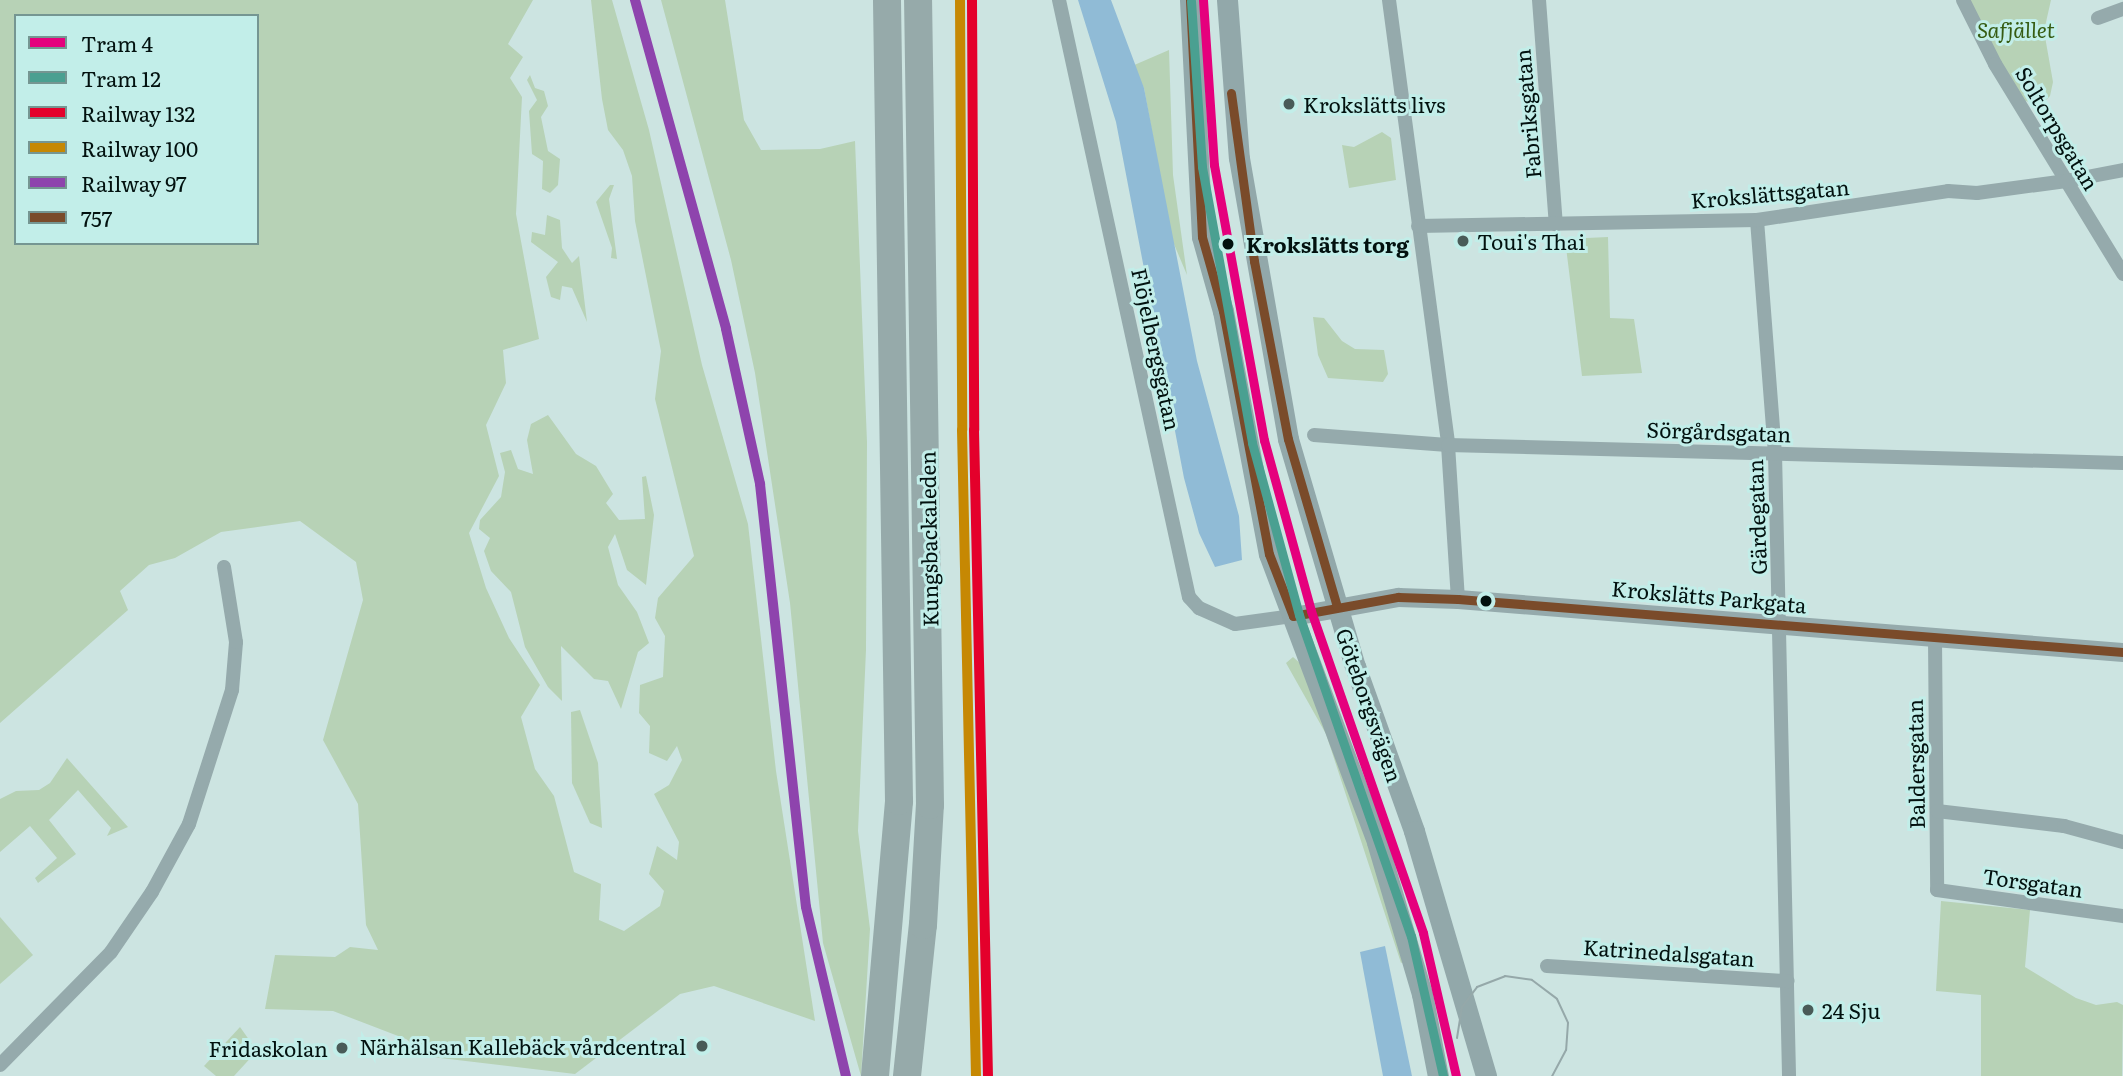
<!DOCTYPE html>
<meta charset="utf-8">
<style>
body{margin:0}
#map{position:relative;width:2123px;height:1076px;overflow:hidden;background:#cce4e1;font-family:Literata,serif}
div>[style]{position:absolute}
.green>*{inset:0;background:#b7d2b6}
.water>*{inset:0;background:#90bbd6}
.minor>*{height:14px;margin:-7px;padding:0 7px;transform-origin:7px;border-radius:7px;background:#95aaac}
.tertiary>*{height:19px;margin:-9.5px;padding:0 9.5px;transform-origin:9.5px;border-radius:9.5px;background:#95aaac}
.secondary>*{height:21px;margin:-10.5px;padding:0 10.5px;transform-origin:10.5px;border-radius:10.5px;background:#92a8aa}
.motorway>*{height:28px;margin:-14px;padding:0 14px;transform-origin:14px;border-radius:14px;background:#96aaaa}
.tram>*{height:2px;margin:-1px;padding:0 1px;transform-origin:1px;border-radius:1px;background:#95a8a9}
.bus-1>*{height:9px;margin:-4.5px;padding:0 4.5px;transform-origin:4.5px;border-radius:4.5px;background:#7a4b2a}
.rail-1>*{height:10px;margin:-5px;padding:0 5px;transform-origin:5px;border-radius:5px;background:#e4002b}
.rail-2>*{height:10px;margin:-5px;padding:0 5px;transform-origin:5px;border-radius:5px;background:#c68803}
.rail-3>*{height:10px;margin:-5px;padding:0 5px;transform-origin:5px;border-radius:5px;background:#8e44ad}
.tram-1>*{height:9px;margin:-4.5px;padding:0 4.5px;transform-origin:4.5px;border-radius:4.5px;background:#e5007d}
.tram-2>*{height:9px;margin:-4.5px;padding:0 4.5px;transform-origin:4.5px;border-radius:4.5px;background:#4aa091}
.dots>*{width:19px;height:19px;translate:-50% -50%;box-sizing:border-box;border:4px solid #c2eee9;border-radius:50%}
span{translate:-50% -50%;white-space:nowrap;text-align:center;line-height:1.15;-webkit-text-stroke:6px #c2eee9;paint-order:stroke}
.park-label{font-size:21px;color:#365c13;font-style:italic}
.poi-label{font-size:21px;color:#02110f}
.left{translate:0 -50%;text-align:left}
.right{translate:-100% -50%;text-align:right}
.street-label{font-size:21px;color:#02110f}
.stop-label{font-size:21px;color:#02110f;font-weight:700}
.legend{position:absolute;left:14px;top:14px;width:245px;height:231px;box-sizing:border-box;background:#c2eee9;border:2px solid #759692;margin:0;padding:9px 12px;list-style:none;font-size:21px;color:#02110f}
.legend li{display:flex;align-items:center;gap:14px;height:35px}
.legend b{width:35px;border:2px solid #759692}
</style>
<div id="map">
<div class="green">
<i style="clip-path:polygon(evenodd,0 0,533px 0,508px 44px,523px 57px,510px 78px,522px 97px,516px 214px,539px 339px,503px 350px,506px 383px,486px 425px,499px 476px,469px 533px,486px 588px,509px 638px,540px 685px,521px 717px,535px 769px,554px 796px,574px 872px,601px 884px,599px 920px,624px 931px,660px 906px,664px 891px,649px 874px,657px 846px,677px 860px,679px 842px,654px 794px,669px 785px,682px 760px,677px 746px,667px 761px,649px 753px,650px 726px,639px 713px,640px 685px,663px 677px,665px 636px,655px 618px,658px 598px,694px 556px,655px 399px,661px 351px,635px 221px,632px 176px,623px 150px,608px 130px,602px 99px,591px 0,612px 0,649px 130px,702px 365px,748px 524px,776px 771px,815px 1021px,714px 986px,680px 994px,575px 1074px,432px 1057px,406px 1039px,333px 1011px,265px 1009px,275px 955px,335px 957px,350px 947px,378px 950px,366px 925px,358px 804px,323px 740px,363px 600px,356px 562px,300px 521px,221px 532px,175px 558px,149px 565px,120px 591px,128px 610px,0 723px,0 0,16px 16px,257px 16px,257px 243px,16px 243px,16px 16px)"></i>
<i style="clip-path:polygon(661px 0,725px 0,744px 120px,761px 150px,820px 149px,855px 141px,867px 442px,866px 650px,858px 831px,870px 929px,861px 1076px,823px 943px,790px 603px,755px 373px,731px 260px)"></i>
<i style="clip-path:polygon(1967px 0,2051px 0,2044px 31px,2053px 82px,2050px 96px,2041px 105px,2022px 100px)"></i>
<i style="clip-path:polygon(1169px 50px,1173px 175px,1187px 275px,1171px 237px,1144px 88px,1132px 66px)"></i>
<i style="clip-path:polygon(530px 75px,535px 88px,544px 91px,548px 106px,541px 117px,548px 151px,560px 159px,558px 185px,550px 193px,542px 189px,543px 161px,532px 154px,529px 111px,537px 100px,527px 80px)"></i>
<i style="clip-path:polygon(1382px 132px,1391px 138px,1396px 180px,1349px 188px,1342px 145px,1354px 147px)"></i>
<i style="clip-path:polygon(610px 185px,614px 185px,609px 199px,617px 259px,611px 258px,612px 248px,596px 202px)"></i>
<i style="clip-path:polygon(547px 215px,560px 220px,562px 248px,572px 263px,579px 256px,587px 322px,572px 288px,562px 286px,560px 300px,551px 297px,546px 277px,558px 262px,531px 242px,532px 232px,545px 235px)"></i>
<i style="clip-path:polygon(1608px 237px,1610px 318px,1634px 319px,1642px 373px,1582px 376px,1565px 239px)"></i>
<i style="clip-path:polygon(1313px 317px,1324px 318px,1342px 341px,1355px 349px,1384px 350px,1388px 374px,1383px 382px,1328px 378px,1318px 355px)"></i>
<i style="clip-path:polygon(548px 415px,576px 454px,596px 466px,613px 494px,606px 503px,619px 520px,645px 519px,642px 477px,646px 476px,654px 515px,646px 585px,627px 570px,615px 534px,608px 547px,618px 585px,637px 612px,649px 643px,638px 652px,621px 709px,608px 681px,594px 679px,561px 646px,562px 701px,548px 687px,525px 647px,511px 592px,491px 571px,484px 551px,490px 538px,479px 529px,480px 520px,501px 497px,505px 472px,500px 453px,511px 450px,518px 469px,533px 474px,527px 440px,531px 424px)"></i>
<i style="clip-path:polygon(1293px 657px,1301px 664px,1352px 786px,1403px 962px,1401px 963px,1326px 734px,1286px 663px)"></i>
<i style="clip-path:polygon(580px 710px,598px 763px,602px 828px,590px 823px,572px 783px,571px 712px)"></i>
<i style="clip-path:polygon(67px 758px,128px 827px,107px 836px,111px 828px,78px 790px,49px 820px,76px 854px,38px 883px,35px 878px,57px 858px,30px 826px,0 852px,0 799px,16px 791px,39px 790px,50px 783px)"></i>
<i style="clip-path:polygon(1941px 901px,2030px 910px,2025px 967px,2076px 998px,2096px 1005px,2117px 1002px,2123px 1005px,2122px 1076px,1981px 1076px,1981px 995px,1936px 991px)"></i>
<i style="clip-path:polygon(0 917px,33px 955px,0 984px)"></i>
<i style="clip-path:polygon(240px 1027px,257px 1051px,234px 1076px,216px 1076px,204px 1066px)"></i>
</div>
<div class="water">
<i style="clip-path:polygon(1078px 0,1111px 0,1144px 88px,1197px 361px,1239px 516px,1242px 560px,1215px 567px,1199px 533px,1184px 478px,1116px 122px)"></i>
<i style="clip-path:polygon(1385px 946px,1412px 1076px,1383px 1076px,1360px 952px)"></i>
</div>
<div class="minor">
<i style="left:1059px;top:0;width:611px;rotate:77.72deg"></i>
<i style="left:1189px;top:597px;width:15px;rotate:48deg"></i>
<i style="left:1199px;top:608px;width:39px;rotate:24deg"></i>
<i style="left:1235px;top:624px;width:59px;rotate:-7.9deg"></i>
<i style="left:1389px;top:0;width:449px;rotate:82.4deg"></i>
<i style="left:1448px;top:445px;width:154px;rotate:86.3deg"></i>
<i style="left:1539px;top:0;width:225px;rotate:85.7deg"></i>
<i style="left:1963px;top:0;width:72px;rotate:63.4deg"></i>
<i style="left:1995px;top:64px;width:246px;rotate:58.6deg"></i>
<i style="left:2098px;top:18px;width:27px;rotate:-20deg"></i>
<i style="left:1757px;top:220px;width:234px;rotate:85.6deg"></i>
<i style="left:1775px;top:453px;width:623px;rotate:88.71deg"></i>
<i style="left:1418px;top:226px;width:339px;rotate:-1deg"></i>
<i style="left:1757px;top:220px;width:193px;rotate:-8.6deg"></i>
<i style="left:1948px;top:191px;width:29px;rotate:4deg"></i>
<i style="left:1977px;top:193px;width:90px;rotate:-7.7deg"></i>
<i style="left:2066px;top:181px;width:58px;rotate:-10.9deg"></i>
<i style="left:1314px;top:435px;width:134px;rotate:4.3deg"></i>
<i style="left:1448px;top:445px;width:675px;rotate:1.53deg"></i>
<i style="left:1935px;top:639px;width:251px;rotate:89.5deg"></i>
<i style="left:1937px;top:890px;width:188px;rotate:8deg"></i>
<i style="left:1937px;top:811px;width:128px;rotate:6.7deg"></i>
<i style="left:2064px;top:826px;width:61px;rotate:15.2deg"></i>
<i style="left:1547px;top:966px;width:241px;rotate:3.6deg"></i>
<i style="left:0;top:1065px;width:158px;rotate:-45.5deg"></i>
<i style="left:111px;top:952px;width:73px;rotate:-55.7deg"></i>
<i style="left:152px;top:892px;width:77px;rotate:-61.4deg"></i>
<i style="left:189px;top:824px;width:141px;rotate:-72.2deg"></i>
<i style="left:232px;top:690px;width:48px;rotate:-85.2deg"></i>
<i style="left:236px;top:642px;width:76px;rotate:-99.1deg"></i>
</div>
<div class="tertiary">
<i style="left:1293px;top:616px;width:107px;rotate:-10.3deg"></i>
<i style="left:1398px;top:597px;width:60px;rotate:1.9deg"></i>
<i style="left:1458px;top:599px;width:667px;rotate:4.56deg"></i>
</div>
<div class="secondary">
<i style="left:1190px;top:0;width:237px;rotate:87.1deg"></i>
<i style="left:1202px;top:237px;width:77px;rotate:74.2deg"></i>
<i style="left:1223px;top:311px;width:247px;rotate:79.3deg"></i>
<i style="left:1269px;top:554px;width:308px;rotate:69.4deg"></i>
<i style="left:1377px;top:842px;width:159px;rotate:73.5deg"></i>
<i style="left:1422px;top:994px;width:84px;rotate:79deg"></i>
<i style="left:1227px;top:0;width:158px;rotate:85.7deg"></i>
<i style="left:1239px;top:158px;width:285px;rotate:80.1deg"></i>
<i style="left:1288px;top:439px;width:237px;rotate:73.6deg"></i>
<i style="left:1355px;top:666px;width:175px;rotate:70.3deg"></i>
<i style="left:1414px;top:831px;width:255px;rotate:73.6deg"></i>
</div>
<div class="motorway">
<i style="left:875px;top:1076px;width:276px;rotate:-85deg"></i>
<i style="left:899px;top:801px;width:801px;rotate:-90.86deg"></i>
<i style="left:907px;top:1076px;width:152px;rotate:-84deg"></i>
<i style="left:923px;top:925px;width:120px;rotate:-86.7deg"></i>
<i style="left:930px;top:805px;width:805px;rotate:-90.85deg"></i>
</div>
<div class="tram">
<i style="left:1457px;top:1038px;width:31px;rotate:-81deg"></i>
<i style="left:1462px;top:1007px;width:25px;rotate:-53deg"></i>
<i style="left:1477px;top:987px;width:30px;rotate:-21deg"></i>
<i style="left:1505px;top:976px;width:27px;rotate:8deg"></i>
<i style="left:1532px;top:980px;width:31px;rotate:37deg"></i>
<i style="left:1557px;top:999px;width:26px;rotate:65deg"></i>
<i style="left:1568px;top:1023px;width:27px;rotate:94deg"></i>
<i style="left:1566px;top:1050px;width:30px;rotate:118deg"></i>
</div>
<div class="bus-1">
<i style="left:1190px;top:0;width:237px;rotate:87.1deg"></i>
<i style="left:1202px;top:237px;width:77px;rotate:74.2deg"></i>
<i style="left:1223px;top:311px;width:247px;rotate:79.3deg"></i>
<i style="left:1269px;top:554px;width:66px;rotate:68.8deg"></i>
<i style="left:1293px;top:616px;width:107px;rotate:-10.3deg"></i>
<i style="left:1398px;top:597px;width:60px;rotate:1.9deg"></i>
<i style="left:1458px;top:599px;width:667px;rotate:4.56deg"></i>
<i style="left:1231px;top:93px;width:170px;rotate:82.2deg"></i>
<i style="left:1254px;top:261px;width:181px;rotate:79.2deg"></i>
<i style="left:1288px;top:439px;width:175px;rotate:73.7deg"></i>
</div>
<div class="rail-1">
<i style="left:972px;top:0;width:430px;rotate:89.7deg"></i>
<i style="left:974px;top:430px;width:646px;rotate:88.76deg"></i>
</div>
<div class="rail-2">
<i style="left:960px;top:0;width:430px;rotate:89.7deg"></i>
<i style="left:962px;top:430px;width:646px;rotate:88.76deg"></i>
</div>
<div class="rail-3">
<i style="left:635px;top:0;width:341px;rotate:74.5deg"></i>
<i style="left:726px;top:329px;width:159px;rotate:77.6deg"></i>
<i style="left:760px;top:484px;width:425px;rotate:83.8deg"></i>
<i style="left:806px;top:907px;width:174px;rotate:76.7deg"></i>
</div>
<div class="tram-1">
<i style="left:1203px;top:0;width:165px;rotate:86.2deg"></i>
<i style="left:1214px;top:165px;width:280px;rotate:79.7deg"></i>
<i style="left:1264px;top:440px;width:177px;rotate:74.6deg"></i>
<i style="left:1311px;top:611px;width:341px;rotate:70.8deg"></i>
<i style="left:1423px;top:933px;width:147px;rotate:77deg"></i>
</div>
<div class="tram-2">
<i style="left:1191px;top:1px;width:166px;rotate:86.2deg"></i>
<i style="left:1202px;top:167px;width:280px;rotate:79.7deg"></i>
<i style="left:1252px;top:443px;width:178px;rotate:74.7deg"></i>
<i style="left:1299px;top:615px;width:340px;rotate:70.8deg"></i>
<i style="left:1411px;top:936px;width:144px;rotate:77.1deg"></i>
</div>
<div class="dots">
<i style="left:1289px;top:104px;background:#495b58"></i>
<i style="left:1463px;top:241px;background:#495b58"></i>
<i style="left:1228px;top:244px;background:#02110f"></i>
<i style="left:1486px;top:601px;background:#02110f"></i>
<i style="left:1808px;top:1010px;background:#495b58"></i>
<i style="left:702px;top:1046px;background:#495b58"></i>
<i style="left:342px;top:1048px;background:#495b58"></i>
</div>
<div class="park-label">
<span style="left:2016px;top:29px">Safjället</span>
</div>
<div class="poi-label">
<span class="left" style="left:1303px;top:104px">Krokslätts livs</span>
<span class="left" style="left:1477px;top:241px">Toui's Thai</span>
<span class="left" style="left:1822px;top:1010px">24 Sju</span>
<span class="right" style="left:686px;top:1046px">Närhälsan Kallebäck vårdcentral</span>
<span class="right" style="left:328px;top:1048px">Fridaskolan</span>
</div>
<div class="street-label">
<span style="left:1527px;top:114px;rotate:-95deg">Fabriksgatan</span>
<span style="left:2058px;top:128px;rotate:59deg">Soltorpsgatan</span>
<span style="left:1770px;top:193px;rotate:-5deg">Krokslättsgatan</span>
<span style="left:1157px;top:349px;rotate:78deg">Flöjelbergsgatan</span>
<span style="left:1719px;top:431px;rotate:2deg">Sörgårdsgatan</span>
<span style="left:1756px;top:517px;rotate:-92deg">Gärdegatan</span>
<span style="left:928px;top:539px;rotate:-91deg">Kungsbackaleden</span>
<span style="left:1709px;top:596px;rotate:5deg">Krokslätts Parkgata</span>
<span style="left:1370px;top:705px;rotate:71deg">Göteborgsvägen</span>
<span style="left:1915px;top:764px;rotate:-91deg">Baldersgatan</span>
<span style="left:2033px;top:882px;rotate:8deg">Torsgatan</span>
<span style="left:1669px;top:952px;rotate:4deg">Katrinedalsgatan</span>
</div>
<div class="stop-label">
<span class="left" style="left:1246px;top:244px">Krokslätts torg</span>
</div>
<ul class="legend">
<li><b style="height:9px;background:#e5007d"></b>Tram 4</li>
<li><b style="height:9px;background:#4aa091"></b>Tram 12</li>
<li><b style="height:9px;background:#e4002b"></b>Railway 132</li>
<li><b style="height:9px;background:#c68803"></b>Railway 100</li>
<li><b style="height:9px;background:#8e44ad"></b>Railway 97</li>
<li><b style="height:9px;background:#7a4b2a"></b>757</li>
</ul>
</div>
